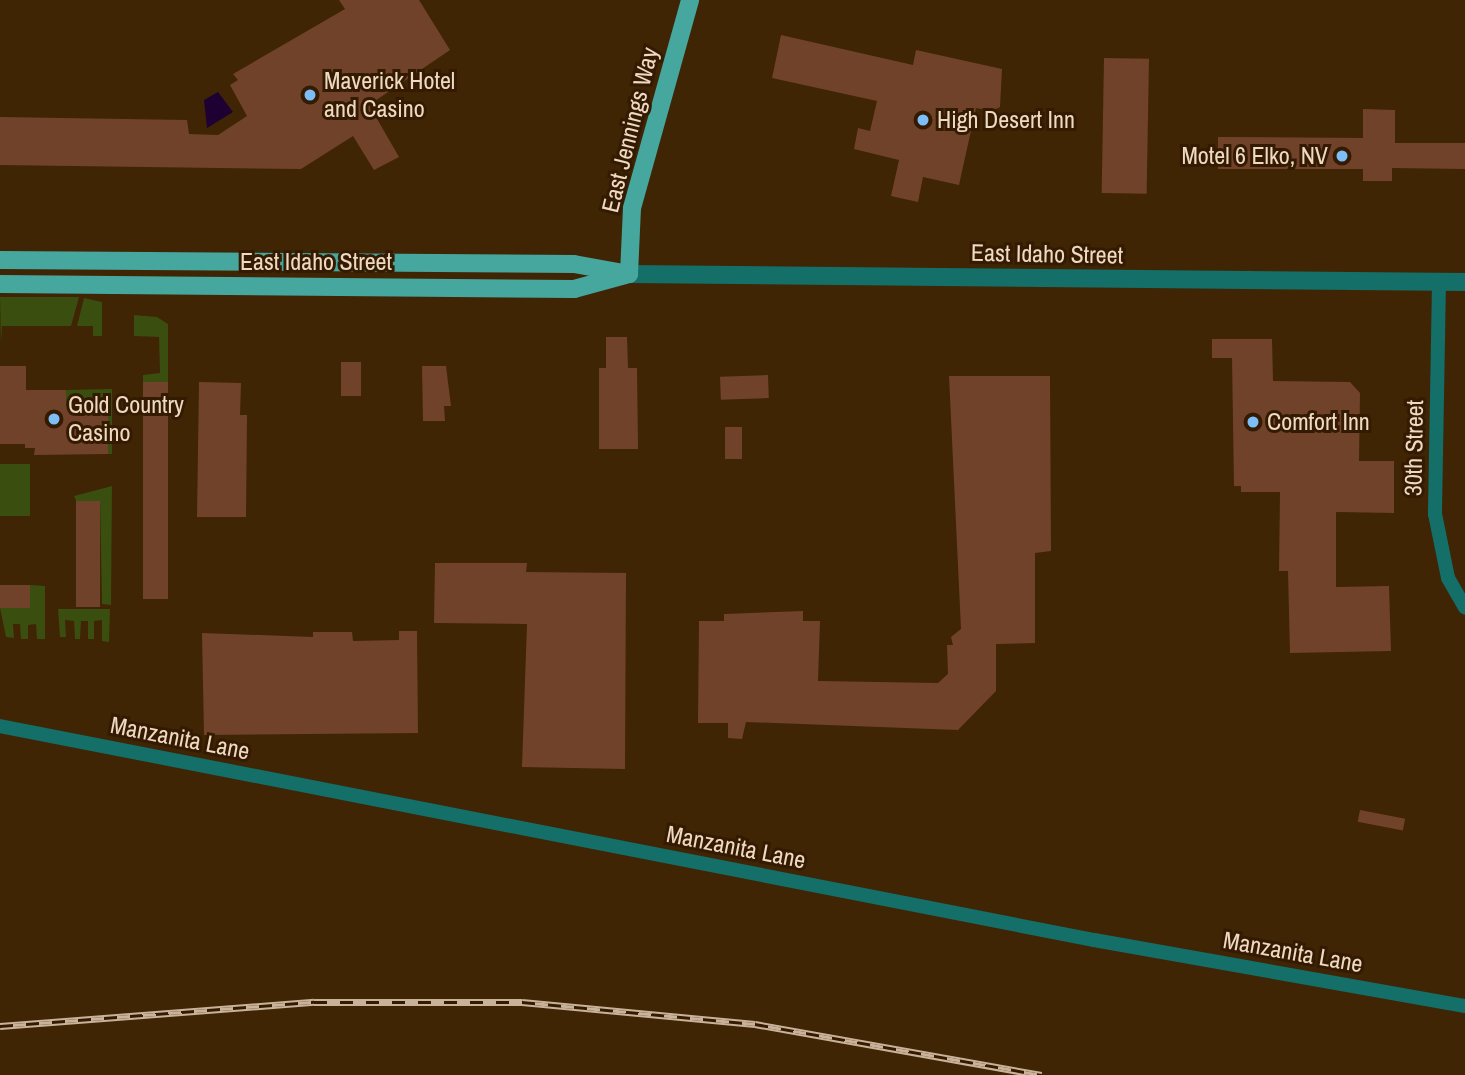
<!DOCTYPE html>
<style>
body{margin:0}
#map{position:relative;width:1465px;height:1075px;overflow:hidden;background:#3f2503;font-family:"Archivo Narrow",sans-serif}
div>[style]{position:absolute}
.green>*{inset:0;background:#394e0f;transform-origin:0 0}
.water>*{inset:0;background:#1f0033}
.building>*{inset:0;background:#71422a;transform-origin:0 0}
.minor>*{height:14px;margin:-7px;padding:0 7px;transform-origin:7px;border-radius:7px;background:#136f68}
.tertiary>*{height:18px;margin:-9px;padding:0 9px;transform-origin:9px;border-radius:9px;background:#136f68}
.primary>*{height:18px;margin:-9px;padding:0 9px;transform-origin:9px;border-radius:9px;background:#46a79f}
.rail>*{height:7px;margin-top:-3.5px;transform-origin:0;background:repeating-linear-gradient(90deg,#341b00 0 13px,#c8b29a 0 26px);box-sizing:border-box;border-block:2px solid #c8b29a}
.dots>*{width:19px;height:19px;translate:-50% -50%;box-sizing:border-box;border:4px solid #341b00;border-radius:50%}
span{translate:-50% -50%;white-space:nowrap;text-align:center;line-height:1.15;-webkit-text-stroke:6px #341b00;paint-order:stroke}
.poi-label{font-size:24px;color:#eed9c3}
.left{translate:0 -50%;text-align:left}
.right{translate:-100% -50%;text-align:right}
.street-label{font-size:24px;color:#eed9c3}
</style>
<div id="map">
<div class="green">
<i style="clip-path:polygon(0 297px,79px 297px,71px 326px,2px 326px,1px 344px)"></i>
<i style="clip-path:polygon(84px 298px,102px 302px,102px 336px,93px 336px,93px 326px,77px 326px)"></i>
<i style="clip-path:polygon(134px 315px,157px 317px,168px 324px,168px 382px,143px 382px,143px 375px,160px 373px,159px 337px,134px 336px)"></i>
<i style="clip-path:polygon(112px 389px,112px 454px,108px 454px,108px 406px,66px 406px,66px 390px)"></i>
<i style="left:0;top:464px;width:30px;height:52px"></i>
<i style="clip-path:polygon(112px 486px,111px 605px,102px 604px,100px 501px,76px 501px,74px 496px)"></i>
<i style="clip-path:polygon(30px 585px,45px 586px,45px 639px,37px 639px,36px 624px,28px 625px,28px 639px,21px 639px,20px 624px,13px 624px,14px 638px,6px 637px,0 608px,29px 608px)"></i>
<i style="clip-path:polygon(58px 609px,110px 609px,109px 642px,102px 641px,102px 620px,94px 621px,94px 639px,88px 639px,88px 621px,81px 621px,80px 639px,75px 639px,74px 621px,65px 620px,66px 637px,60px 637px)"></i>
</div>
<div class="water">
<i style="clip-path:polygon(218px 92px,233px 112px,207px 128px,204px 100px)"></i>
</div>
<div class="building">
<i style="clip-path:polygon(339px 0,419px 0,450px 50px,369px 105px,399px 157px,374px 170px,353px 136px,301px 169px,0 165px,0 117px,187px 120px,189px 134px,218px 135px,247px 116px,230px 85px,238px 80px,233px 74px,345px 9px)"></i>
<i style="clip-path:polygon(781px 35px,913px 65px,916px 50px,1002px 69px,1000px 107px,992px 111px,976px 108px,959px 185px,923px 177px,918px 202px,891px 196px,899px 160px,854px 149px,858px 128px,870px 131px,877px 101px,772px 78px)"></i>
<i style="left:1104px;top:58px;width:45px;height:135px;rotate:1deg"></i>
<i style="clip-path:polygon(1363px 109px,1395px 110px,1395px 143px,1465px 143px,1465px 169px,1392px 168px,1392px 181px,1363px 181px,1363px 169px,1218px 169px,1218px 137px,1363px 138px)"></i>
<i style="clip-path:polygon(606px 337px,627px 337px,628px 368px,637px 368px,638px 449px,599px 449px,599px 368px,606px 368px)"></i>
<i style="clip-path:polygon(1212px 339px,1272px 339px,1273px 381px,1350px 382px,1360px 393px,1359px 461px,1394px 461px,1394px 513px,1336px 512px,1336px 587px,1389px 586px,1391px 651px,1290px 653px,1288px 571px,1279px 571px,1280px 492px,1241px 492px,1241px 486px,1234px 486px,1232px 358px,1212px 358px)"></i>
<i style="left:341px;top:362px;width:20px;height:34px"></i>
<i style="clip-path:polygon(0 366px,26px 366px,26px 390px,66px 390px,66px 406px,108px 406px,108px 454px,34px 455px,35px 448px,25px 448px,25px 444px,0 444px)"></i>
<i style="clip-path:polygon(422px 366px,446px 366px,451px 406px,444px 406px,445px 421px,423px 421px)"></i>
<i style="left:768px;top:375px;width:23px;height:48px;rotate:88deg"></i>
<i style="clip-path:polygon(949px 376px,1050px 376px,1051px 551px,1035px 553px,1035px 643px,996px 644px,996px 691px,958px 730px,746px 722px,742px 739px,728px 738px,728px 723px,698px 723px,699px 621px,724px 621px,724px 614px,803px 611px,803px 621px,820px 621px,818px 681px,938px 683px,948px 674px,947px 645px,953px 645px,951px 637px,961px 629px)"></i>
<i style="left:143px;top:382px;width:25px;height:217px"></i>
<i style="clip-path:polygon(199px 382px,241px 383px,240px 415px,247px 415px,246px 517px,197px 517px)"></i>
<i style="left:725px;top:427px;width:17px;height:32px"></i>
<i style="left:76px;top:501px;width:24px;height:106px"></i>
<i style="clip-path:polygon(435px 563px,527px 563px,526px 572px,626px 573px,625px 769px,522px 767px,527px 624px,434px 623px)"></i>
<i style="left:0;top:585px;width:30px;height:23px"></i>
<i style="clip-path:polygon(399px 631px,417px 631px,418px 733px,204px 735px,202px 633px,313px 637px,313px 632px,352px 632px,353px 641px,399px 640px)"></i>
<i style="left:1360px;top:810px;width:46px;height:12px;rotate:11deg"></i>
</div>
<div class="minor">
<i style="left:1439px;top:282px;width:232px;rotate:91deg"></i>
<i style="left:1435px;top:514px;width:65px;rotate:78.5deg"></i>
<i style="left:1448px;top:578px;width:34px;rotate:60deg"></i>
<i style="left:0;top:726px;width:1115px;rotate:11.07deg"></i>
<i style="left:1094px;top:940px;width:377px;rotate:10.1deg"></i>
</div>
<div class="tertiary">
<i style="left:629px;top:274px;width:836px;rotate:0.55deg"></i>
</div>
<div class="primary">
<i style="left:0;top:260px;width:574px;rotate:0.4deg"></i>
<i style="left:574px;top:264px;width:56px;rotate:10.3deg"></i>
<i style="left:629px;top:274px;width:66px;rotate:-87.4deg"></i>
<i style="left:632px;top:208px;width:216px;rotate:-74.4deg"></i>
<i style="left:0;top:284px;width:574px;rotate:0.5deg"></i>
<i style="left:574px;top:289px;width:57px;rotate:-15.3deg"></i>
</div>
<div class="rail">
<i style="left:0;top:1026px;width:315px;rotate:-4.4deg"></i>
<i style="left:314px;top:1002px;width:208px"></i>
<i style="left:522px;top:1002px;width:234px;rotate:5.4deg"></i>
<i style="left:755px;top:1024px;width:291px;rotate:10.1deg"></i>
</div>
<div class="dots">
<i style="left:310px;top:95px;background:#7dbef9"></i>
<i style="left:923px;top:120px;background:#7dbef9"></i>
<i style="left:1342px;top:156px;background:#7dbef9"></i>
<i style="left:54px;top:419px;background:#7dbef9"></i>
<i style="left:1253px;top:422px;background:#7dbef9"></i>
</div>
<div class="poi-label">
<span class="left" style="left:324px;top:95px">Maverick Hotel<br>and Casino</span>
<span class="left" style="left:937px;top:120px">High Desert Inn</span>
<span class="right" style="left:1328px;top:156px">Motel 6 Elko, NV</span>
<span class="left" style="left:68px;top:419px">Gold Country<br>Casino</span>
<span class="left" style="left:1267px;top:422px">Comfort Inn</span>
</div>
<div class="street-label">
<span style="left:630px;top:130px;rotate:-76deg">East Jennings Way</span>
<span style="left:1047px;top:254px;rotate:1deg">East Idaho Street</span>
<span style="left:316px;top:262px">East Idaho Street</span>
<span style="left:1414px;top:448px;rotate:-89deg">30th Street</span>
<span style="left:180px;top:738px;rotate:11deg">Manzanita Lane</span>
<span style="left:736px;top:847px;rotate:11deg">Manzanita Lane</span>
<span style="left:1293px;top:952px;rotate:10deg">Manzanita Lane</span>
</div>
</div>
